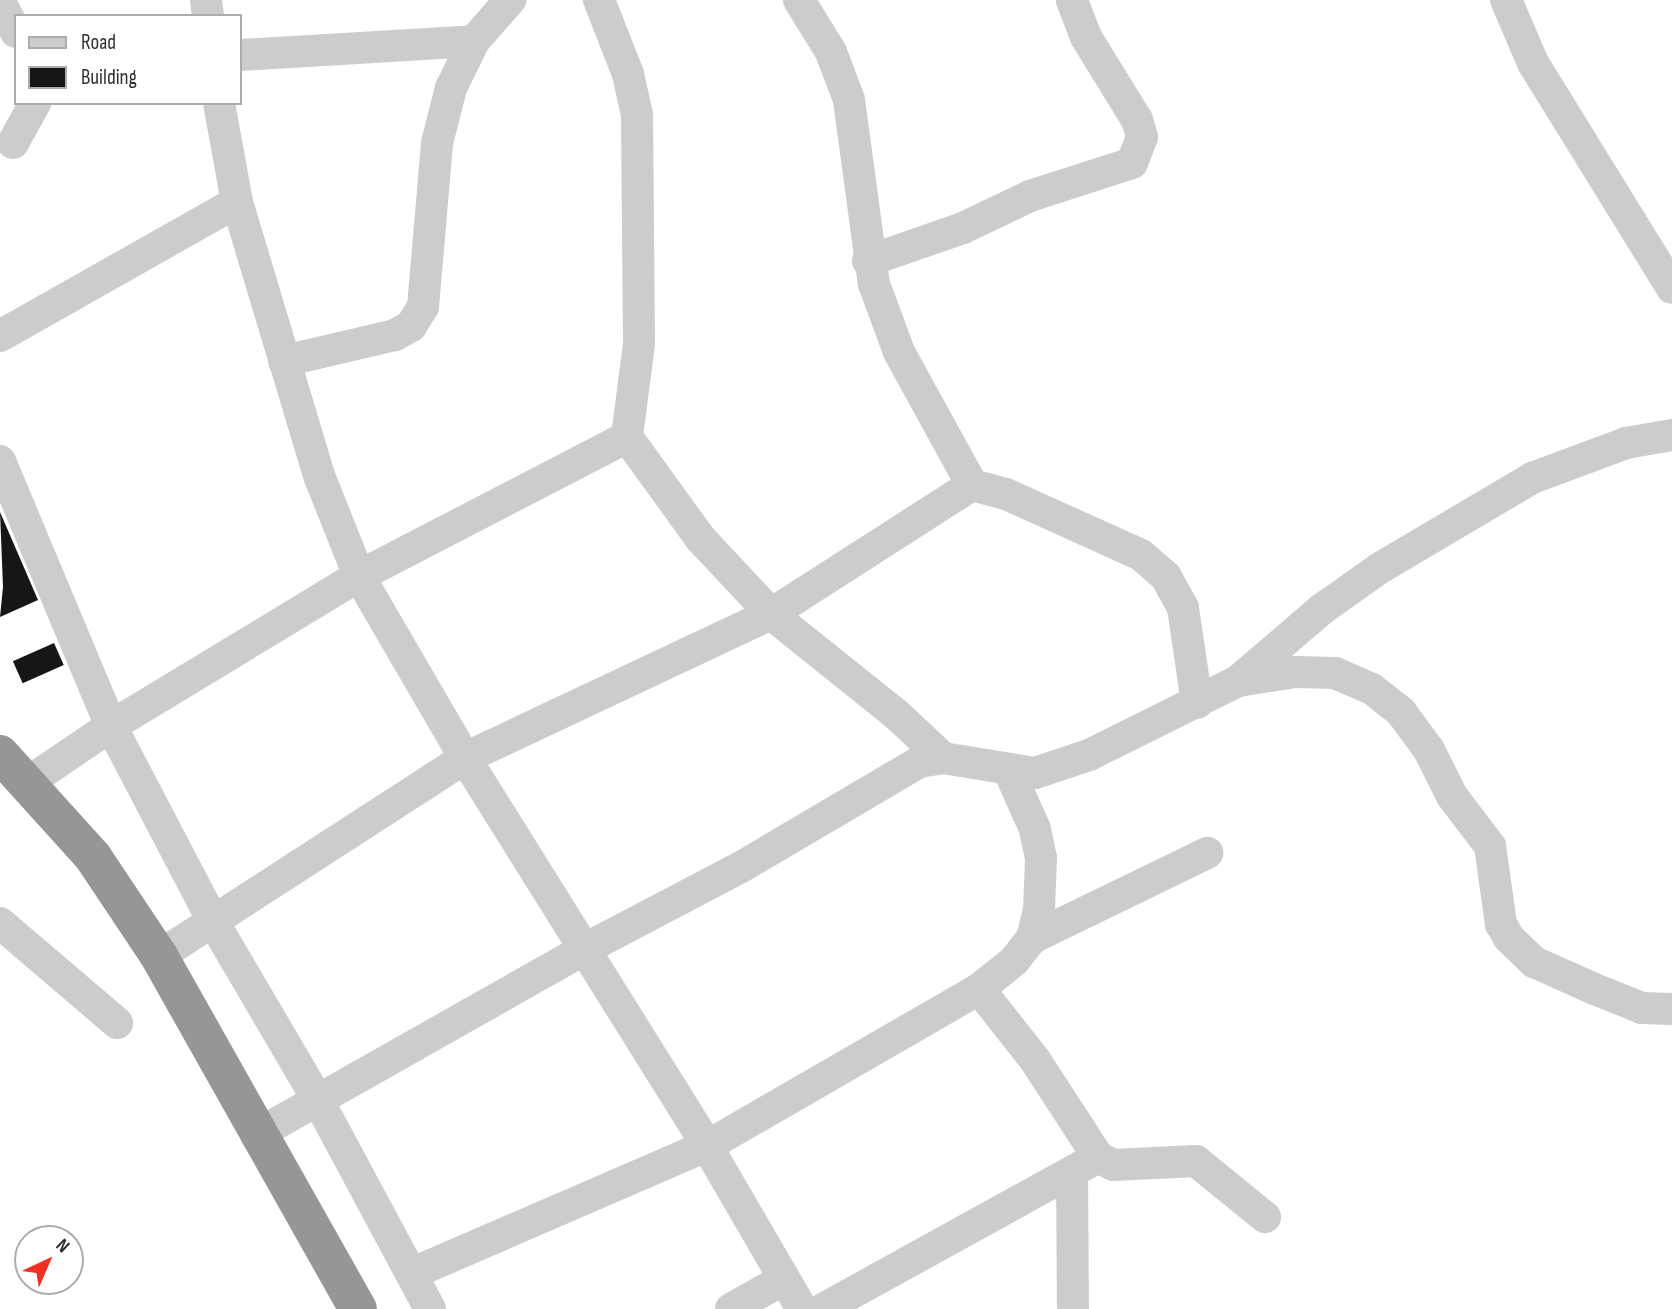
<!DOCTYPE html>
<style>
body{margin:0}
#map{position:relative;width:1672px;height:1309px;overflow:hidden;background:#fff;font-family:"Sofia Sans Condensed",sans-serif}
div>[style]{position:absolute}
.building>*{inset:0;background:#161616;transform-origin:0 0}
.street>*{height:32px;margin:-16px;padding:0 16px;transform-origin:16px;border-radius:16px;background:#ccc}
.highway>*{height:38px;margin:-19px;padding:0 19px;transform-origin:19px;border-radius:19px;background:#969696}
span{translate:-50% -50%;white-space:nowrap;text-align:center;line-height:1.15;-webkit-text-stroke:7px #fff;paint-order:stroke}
.legend{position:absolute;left:14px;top:14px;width:228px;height:91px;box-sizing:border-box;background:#fff;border:2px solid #acacac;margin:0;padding:9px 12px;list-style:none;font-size:21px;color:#2f2f2f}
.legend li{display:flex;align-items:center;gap:14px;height:35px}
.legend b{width:35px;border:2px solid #acacac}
.north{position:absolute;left:14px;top:1225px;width:70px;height:70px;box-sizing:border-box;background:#fff;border:2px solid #acacac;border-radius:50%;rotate:44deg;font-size:19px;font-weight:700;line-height:28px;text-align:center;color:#2f2f2f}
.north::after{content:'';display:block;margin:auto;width:24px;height:32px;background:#f32f24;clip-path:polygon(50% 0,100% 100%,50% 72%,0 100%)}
</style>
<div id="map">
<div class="building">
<i style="clip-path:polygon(0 512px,38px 600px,0 617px,3px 587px)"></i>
<i style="left:54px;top:643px;width:24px;height:45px;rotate:66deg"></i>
</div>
<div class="street">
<i style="left:206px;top:0;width:16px;rotate:83deg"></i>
<i style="left:599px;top:0;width:79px;rotate:68.6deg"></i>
<i style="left:628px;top:74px;width:42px;rotate:77.6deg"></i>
<i style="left:637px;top:115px;width:229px;rotate:89.5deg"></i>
<i style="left:639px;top:344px;width:94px;rotate:97.4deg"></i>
<i style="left:627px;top:437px;width:125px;rotate:54.1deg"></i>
<i style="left:700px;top:538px;width:104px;rotate:46.9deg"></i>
<i style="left:771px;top:614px;width:160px;rotate:38.7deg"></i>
<i style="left:896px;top:714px;width:64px;rotate:43.1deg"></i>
<i style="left:799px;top:0;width:61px;rotate:58.4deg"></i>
<i style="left:831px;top:52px;width:51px;rotate:69.4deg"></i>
<i style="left:849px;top:100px;width:186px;rotate:82.3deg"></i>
<i style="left:874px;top:284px;width:72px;rotate:69.8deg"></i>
<i style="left:899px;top:352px;width:152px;rotate:61.2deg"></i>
<i style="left:1506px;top:0;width:69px;rotate:66.8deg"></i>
<i style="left:1533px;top:63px;width:264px;rotate:58.3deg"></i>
<i style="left:0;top:2px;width:34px;rotate:62deg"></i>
<i style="left:240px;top:55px;width:234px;rotate:-3.4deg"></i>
<i style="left:219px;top:103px;width:101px;rotate:79.7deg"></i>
<i style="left:237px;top:202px;width:288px;rotate:73.3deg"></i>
<i style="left:320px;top:478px;width:105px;rotate:68.3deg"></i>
<i style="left:359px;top:576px;width:211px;rotate:59.8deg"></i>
<i style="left:465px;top:758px;width:457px;rotate:58deg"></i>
<i style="left:707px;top:1146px;width:189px;rotate:59.8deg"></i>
<i style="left:13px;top:143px;width:46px;rotate:-61.2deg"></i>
<i style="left:868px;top:261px;width:101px;rotate:-19.2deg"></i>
<i style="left:963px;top:228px;width:74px;rotate:-25.5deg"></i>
<i style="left:1030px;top:196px;width:107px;rotate:-17.9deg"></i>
<i style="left:1132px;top:163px;width:28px;rotate:-69deg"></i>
<i style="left:1142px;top:137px;width:18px;rotate:-106deg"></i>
<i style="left:1137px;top:120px;width:97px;rotate:-121.6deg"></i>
<i style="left:1086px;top:37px;width:40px;rotate:-111deg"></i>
<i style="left:0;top:336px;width:272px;rotate:-29.5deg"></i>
<i style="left:284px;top:361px;width:114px;rotate:-13.2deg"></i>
<i style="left:395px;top:335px;width:18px;rotate:-29deg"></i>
<i style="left:411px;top:326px;width:22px;rotate:-58deg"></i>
<i style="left:423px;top:307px;width:165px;rotate:-85.1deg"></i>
<i style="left:437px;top:143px;width:57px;rotate:-75.7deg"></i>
<i style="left:451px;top:88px;width:52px;rotate:-63.9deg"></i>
<i style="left:474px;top:41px;width:55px;rotate:-48.7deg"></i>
<i style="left:0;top:461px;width:287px;rotate:67.3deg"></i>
<i style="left:111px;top:726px;width:222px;rotate:62.4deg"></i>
<i style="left:214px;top:923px;width:208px;rotate:59.6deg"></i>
<i style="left:319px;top:1102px;width:235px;rotate:61.8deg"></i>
<i style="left:1238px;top:681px;width:58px;rotate:-9deg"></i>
<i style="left:1295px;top:672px;width:40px;rotate:1.4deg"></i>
<i style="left:1335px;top:673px;width:40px;rotate:23.4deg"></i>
<i style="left:1372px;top:689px;width:37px;rotate:38deg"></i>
<i style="left:1401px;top:712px;width:47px;rotate:53.6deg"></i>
<i style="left:1429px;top:750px;width:51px;rotate:63.4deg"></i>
<i style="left:1452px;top:796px;width:63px;rotate:52.8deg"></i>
<i style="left:1490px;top:846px;width:79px;rotate:82deg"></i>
<i style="left:1501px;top:924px;width:16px;rotate:60deg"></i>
<i style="left:1509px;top:938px;width:35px;rotate:44deg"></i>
<i style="left:1534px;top:962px;width:64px;rotate:24.1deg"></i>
<i style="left:1592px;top:988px;width:54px;rotate:21.8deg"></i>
<i style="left:1642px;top:1008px;width:30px;rotate:2deg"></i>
<i style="left:27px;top:783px;width:102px;rotate:-34.2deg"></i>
<i style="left:111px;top:726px;width:290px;rotate:-31.2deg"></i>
<i style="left:359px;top:576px;width:302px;rotate:-27.4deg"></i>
<i style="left:0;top:923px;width:154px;rotate:40.5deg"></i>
<i style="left:1032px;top:938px;width:195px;rotate:-25.9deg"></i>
<i style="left:159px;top:956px;width:364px;rotate:-32.9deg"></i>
<i style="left:465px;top:758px;width:338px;rotate:-25.2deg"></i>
<i style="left:771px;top:614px;width:239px;rotate:-32.7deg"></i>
<i style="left:972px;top:485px;width:35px;rotate:15deg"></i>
<i style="left:1006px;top:494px;width:148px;rotate:24.3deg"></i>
<i style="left:1141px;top:555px;width:33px;rotate:41deg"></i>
<i style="left:1166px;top:577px;width:35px;rotate:61deg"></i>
<i style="left:1183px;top:608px;width:96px;rotate:81.6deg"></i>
<i style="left:979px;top:989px;width:90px;rotate:51.7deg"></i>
<i style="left:1035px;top:1060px;width:116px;rotate:57deg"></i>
<i style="left:1098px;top:1157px;width:17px;rotate:28deg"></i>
<i style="left:1113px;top:1165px;width:83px;rotate:-2.8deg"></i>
<i style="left:1196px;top:1161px;width:89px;rotate:39.1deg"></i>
<i style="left:256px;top:1135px;width:373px;rotate:-29.5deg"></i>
<i style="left:581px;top:951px;width:181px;rotate:-27.7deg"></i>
<i style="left:741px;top:867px;width:207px;rotate:-30.5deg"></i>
<i style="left:919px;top:762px;width:24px;rotate:-9deg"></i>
<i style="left:943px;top:758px;width:93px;rotate:9.3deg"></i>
<i style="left:1035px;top:773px;width:57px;rotate:-18.4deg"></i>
<i style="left:1089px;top:755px;width:166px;rotate:-26.4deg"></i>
<i style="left:1238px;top:681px;width:111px;rotate:-40.6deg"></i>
<i style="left:1322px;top:609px;width:71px;rotate:-35.3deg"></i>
<i style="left:1380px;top:568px;width:177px;rotate:-30.6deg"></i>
<i style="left:1532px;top:478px;width:100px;rotate:-20.4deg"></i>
<i style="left:1626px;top:443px;width:47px;rotate:-9.9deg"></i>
<i style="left:1072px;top:1172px;width:137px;rotate:89.6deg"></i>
<i style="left:413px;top:1273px;width:320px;rotate:-23.4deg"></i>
<i style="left:707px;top:1146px;width:314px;rotate:-30deg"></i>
<i style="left:979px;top:989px;width:45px;rotate:-38.7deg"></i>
<i style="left:1014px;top:961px;width:29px;rotate:-52deg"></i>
<i style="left:1032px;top:938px;width:29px;rotate:-76deg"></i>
<i style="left:1039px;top:910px;width:52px;rotate:-87.8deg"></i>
<i style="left:1041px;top:858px;width:30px;rotate:-102deg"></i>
<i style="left:1035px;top:829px;width:64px;rotate:-114.1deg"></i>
<i style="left:731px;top:1309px;width:61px;rotate:-29.5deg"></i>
<i style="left:823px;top:1309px;width:314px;rotate:-28.9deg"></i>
</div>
<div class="highway">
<i style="left:0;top:754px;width:139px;rotate:47.9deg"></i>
<i style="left:93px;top:857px;width:119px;rotate:56.3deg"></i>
<i style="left:159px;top:956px;width:405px;rotate:60.6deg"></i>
</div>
<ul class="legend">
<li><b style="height:9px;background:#ccc"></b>Road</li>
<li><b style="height:19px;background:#161616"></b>Building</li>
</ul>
<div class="north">N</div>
</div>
